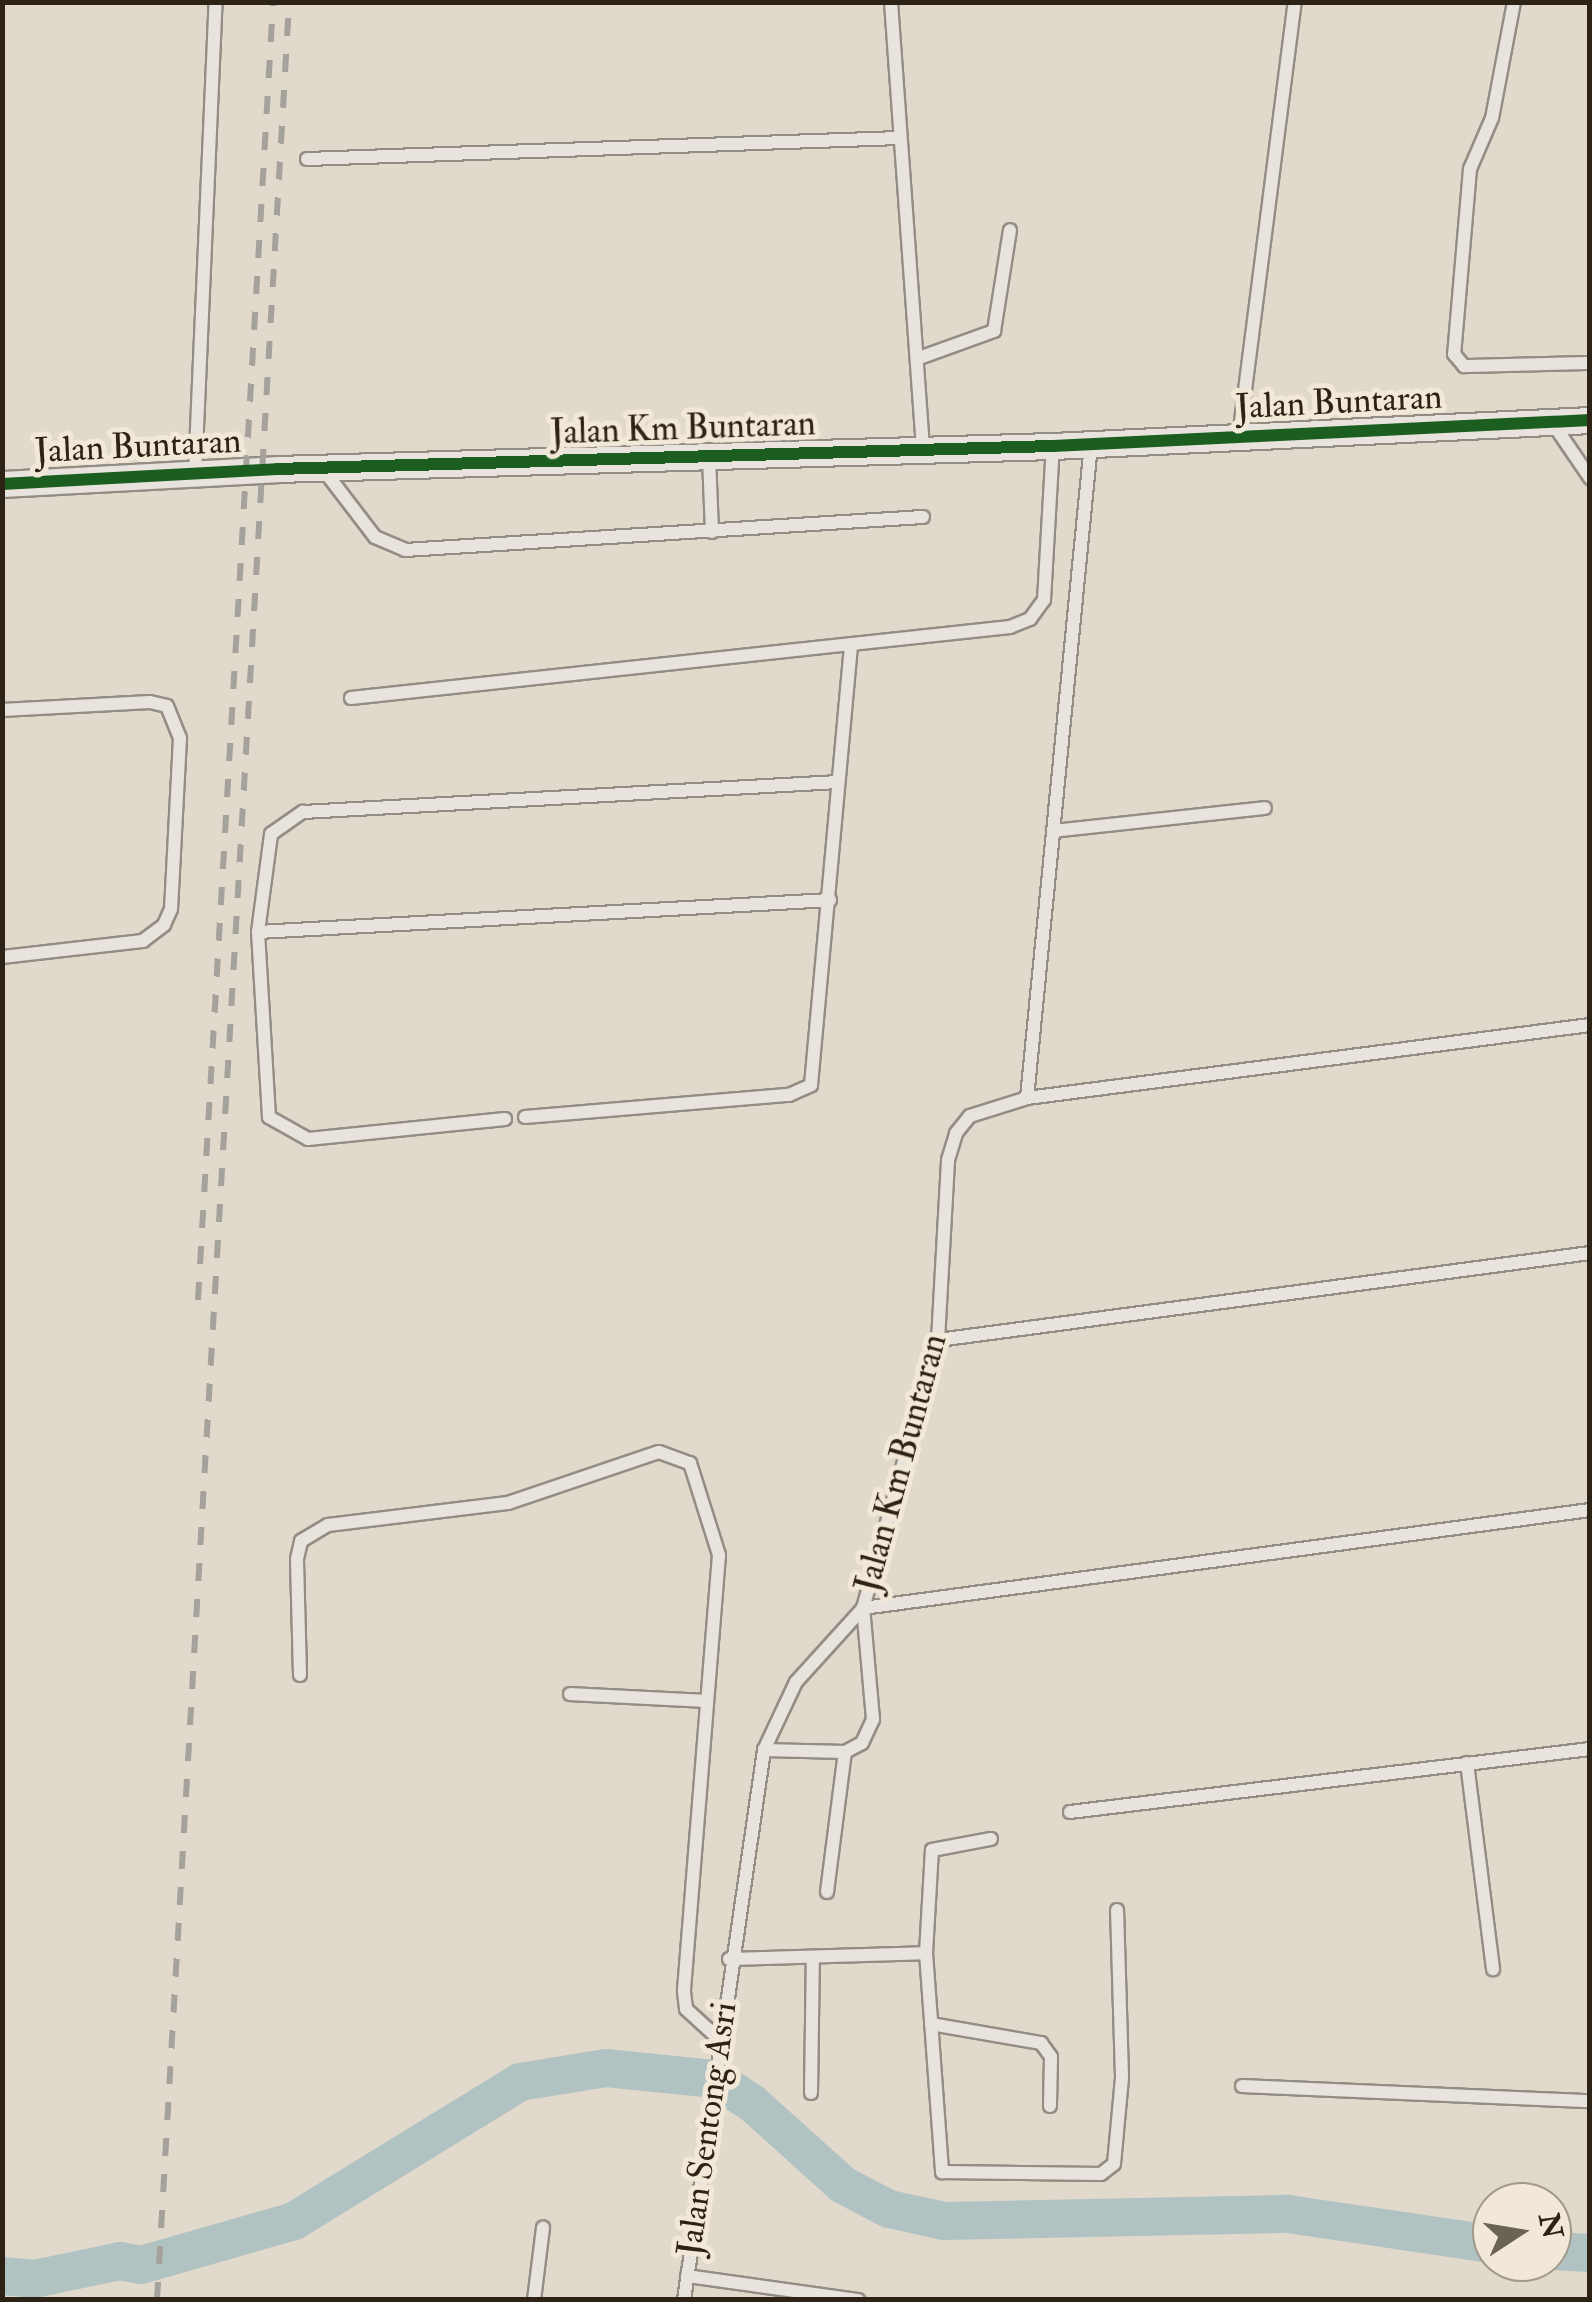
<!DOCTYPE html>
<style>
body{margin:0}
#map{position:relative;width:1592px;height:2302px;overflow:hidden;background:#e1d9cc;font-family:"IM FELL Double Pica",serif}
div>[style]{position:absolute}
.river>*{height:38px;margin:-19px;padding:0 19px;transform-origin:19px;border-radius:19px;background:#b1c2c2}
.roads{filter:drop-shadow(2px 0 #938d84) drop-shadow(-2px 0 #938d84) drop-shadow(0 2px #938d84) drop-shadow(0 -2px #938d84)}
.service>*{height:12px;margin:-6px;padding:0 6px;transform-origin:6px;border-radius:6px;background:#e8e4dd}
.minor>*{height:25px;margin:-12.5px;padding:0 12.5px;transform-origin:12.5px;border-radius:12.5px;background:#e8e4dd}
.rail>*{height:6px;margin-top:-3px;transform-origin:0;background:repeating-linear-gradient(90deg,#a5a19b 0 18px,transparent 0 36px)}
.cycleway>*{height:12px;margin:-6px;padding:0 6px;transform-origin:6px;border-radius:6px;background:#1b5e20}
span{translate:-50% -50%;white-space:nowrap;text-align:center;line-height:1.15;-webkit-text-stroke:10px #f1e8d8;paint-order:stroke}
.street-label{font-size:35px;color:#2c2216}
.frame{position:absolute;inset:0;border:5px solid #2c2216;pointer-events:none}
.north{position:absolute;left:1472px;top:2182px;width:100px;height:100px;box-sizing:border-box;background:#f1e8d8;border:2px solid #a2998a;border-radius:50%;rotate:78deg;font-size:28px;font-weight:700;line-height:40px;text-align:center;color:#2c2216}
.north::after{content:'';display:block;margin:auto;width:35px;height:45px;background:#6b6256;clip-path:polygon(50% 0,100% 100%,50% 72%,0 100%)}
</style>
<div id="map">
<div class="river">
<i style="left:1552px;top:2251px;width:38px;rotate:3deg"></i>
<i style="left:2px;top:2276px;width:32px;rotate:5deg"></i>
<i style="left:34px;top:2279px;width:88px;rotate:-11.8deg"></i>
<i style="left:120px;top:2261px;width:21px;rotate:11deg"></i>
<i style="left:141px;top:2265px;width:159px;rotate:-16deg"></i>
<i style="left:294px;top:2221px;width:265px;rotate:-31.6deg"></i>
<i style="left:520px;top:2082px;width:87px;rotate:-9.2deg"></i>
<i style="left:606px;top:2068px;width:110px;rotate:5.8deg"></i>
<i style="left:715px;top:2079px;width:44px;rotate:33deg"></i>
<i style="left:752px;top:2103px;width:122px;rotate:42deg"></i>
<i style="left:843px;top:2185px;width:52px;rotate:27.6deg"></i>
<i style="left:889px;top:2209px;width:56px;rotate:12.3deg"></i>
<i style="left:944px;top:2221px;width:344px;rotate:-1.2deg"></i>
<i style="left:1288px;top:2214px;width:206px;rotate:8.4deg"></i>
</div>
<div class="roads">
<div class="service">
<i style="left:891px;top:2px;width:449px;rotate:85.9deg"></i>
<i style="left:1514px;top:2px;width:118px;rotate:100.7deg"></i>
<i style="left:1492px;top:118px;width:56px;rotate:113.3deg"></i>
<i style="left:1470px;top:169px;width:186px;rotate:94.9deg"></i>
<i style="left:1454px;top:354px;width:16px;rotate:50deg"></i>
<i style="left:1464px;top:366px;width:126px;rotate:-1.4deg"></i>
<i style="left:307px;top:159px;width:592px;rotate:-2.03deg"></i>
<i style="left:919px;top:358px;width:80px;rotate:-19.8deg"></i>
<i style="left:994px;top:331px;width:102px;rotate:-81deg"></i>
<i style="left:1552px;top:422px;width:68px;rotate:55.8deg"></i>
<i style="left:1239px;top:437px;width:439px;rotate:-82.7deg"></i>
<i style="left:709px;top:457px;width:75px;rotate:87.7deg"></i>
<i style="left:323px;top:469px;width:86px;rotate:52.6deg"></i>
<i style="left:375px;top:537px;width:33px;rotate:23deg"></i>
<i style="left:405px;top:550px;width:519px;rotate:-3.65deg"></i>
<i style="left:195px;top:474px;width:472px;rotate:-87.5deg"></i>
<i style="left:351px;top:698px;width:663px;rotate:-6.15deg"></i>
<i style="left:1010px;top:627px;width:22px;rotate:-22deg"></i>
<i style="left:1030px;top:619px;width:24px;rotate:-54deg"></i>
<i style="left:1044px;top:600px;width:154px;rotate:-86.7deg"></i>
<i style="left:2px;top:710px;width:148px;rotate:-3.1deg"></i>
<i style="left:150px;top:702px;width:17px;rotate:13deg"></i>
<i style="left:167px;top:706px;width:35px;rotate:68deg"></i>
<i style="left:180px;top:738px;width:171px;rotate:93deg"></i>
<i style="left:171px;top:909px;width:17px;rotate:114deg"></i>
<i style="left:164px;top:925px;width:26px;rotate:143deg"></i>
<i style="left:143px;top:941px;width:142px;rotate:173.5deg"></i>
<i style="left:1053px;top:831px;width:213px;rotate:-6.2deg"></i>
<i style="left:258px;top:932px;width:573px;rotate:-3.2deg"></i>
<i style="left:1027px;top:1098px;width:568px;rotate:-7.39deg"></i>
<i style="left:525px;top:1117px;width:265px;rotate:-4.8deg"></i>
<i style="left:789px;top:1095px;width:24px;rotate:-24deg"></i>
<i style="left:811px;top:1085px;width:442px;rotate:-84.8deg"></i>
<i style="left:505px;top:1119px;width:198px;rotate:174.2deg"></i>
<i style="left:308px;top:1139px;width:45px;rotate:-150.6deg"></i>
<i style="left:269px;top:1117px;width:185px;rotate:-93.4deg"></i>
<i style="left:258px;top:932px;width:99px;rotate:-82.4deg"></i>
<i style="left:271px;top:834px;width:39px;rotate:-35deg"></i>
<i style="left:303px;top:812px;width:536px;rotate:-3.21deg"></i>
<i style="left:938px;top:1340px;width:658px;rotate:-7.6deg"></i>
<i style="left:300px;top:1675px;width:116px;rotate:-91.5deg"></i>
<i style="left:297px;top:1559px;width:18px;rotate:-77deg"></i>
<i style="left:301px;top:1541px;width:31px;rotate:-31deg"></i>
<i style="left:328px;top:1525px;width:181px;rotate:-7deg"></i>
<i style="left:508px;top:1503px;width:159px;rotate:-18.7deg"></i>
<i style="left:659px;top:1452px;width:33px;rotate:20deg"></i>
<i style="left:690px;top:1463px;width:96px;rotate:72.5deg"></i>
<i style="left:719px;top:1555px;width:438px;rotate:94.6deg"></i>
<i style="left:684px;top:1992px;width:17px;rotate:83deg"></i>
<i style="left:686px;top:2009px;width:46px;rotate:42.4deg"></i>
<i style="left:570px;top:1694px;width:136px;rotate:2.9deg"></i>
<i style="left:764px;top:1750px;width:75px;rotate:-64.8deg"></i>
<i style="left:796px;top:1682px;width:100px;rotate:-47.8deg"></i>
<i style="left:863px;top:1608px;width:278px;rotate:-74.4deg"></i>
<i style="left:938px;top:1340px;width:180px;rotate:-86.8deg"></i>
<i style="left:948px;top:1160px;width:28px;rotate:-73deg"></i>
<i style="left:956px;top:1133px;width:22px;rotate:-51deg"></i>
<i style="left:970px;top:1116px;width:60px;rotate:-17.5deg"></i>
<i style="left:1027px;top:1098px;width:657px;rotate:-84.41deg"></i>
<i style="left:1467px;top:1763px;width:208px;rotate:82.8deg"></i>
<i style="left:1070px;top:1812px;width:524px;rotate:-6.91deg"></i>
<i style="left:827px;top:1892px;width:141px;rotate:-82.7deg"></i>
<i style="left:926px;top:1953px;width:220px;rotate:85.8deg"></i>
<i style="left:942px;top:2172px;width:159px;rotate:0.7deg"></i>
<i style="left:1101px;top:2174px;width:16px;rotate:-38deg"></i>
<i style="left:1114px;top:2164px;width:87px;rotate:-84.7deg"></i>
<i style="left:1122px;top:2077px;width:167px;rotate:-91.7deg"></i>
<i style="left:729px;top:1959px;width:197px;rotate:-1.7deg"></i>
<i style="left:926px;top:1953px;width:103px;rotate:-86.7deg"></i>
<i style="left:932px;top:1850px;width:60px;rotate:-10.6deg"></i>
<i style="left:931px;top:2024px;width:112px;rotate:9.8deg"></i>
<i style="left:1041px;top:2043px;width:17px;rotate:54deg"></i>
<i style="left:1051px;top:2057px;width:49px;rotate:91.2deg"></i>
<i style="left:1242px;top:2086px;width:348px;rotate:2.5deg"></i>
<i style="left:811px;top:2093px;width:136px;rotate:-89.2deg"></i>
<i style="left:687px;top:2276px;width:173px;rotate:8deg"></i>
<i style="left:534px;top:2300px;width:73px;rotate:-82.9deg"></i>
<i style="left:684px;top:2300px;width:556px;rotate:-81.72deg"></i>
<i style="left:764px;top:1750px;width:81px;rotate:1.4deg"></i>
<i style="left:845px;top:1752px;width:19px;rotate:-28deg"></i>
<i style="left:862px;top:1743px;width:26px;rotate:-65deg"></i>
<i style="left:873px;top:1719px;width:111px;rotate:-95.1deg"></i>
<i style="left:863px;top:1608px;width:734px;rotate:-7.68deg"></i>
</div>
<div class="minor">
<i style="left:2px;top:484px;width:275px;rotate:-3.1deg"></i>
<i style="left:277px;top:469px;width:776px;rotate:-1.7deg"></i>
<i style="left:1053px;top:446px;width:538px;rotate:-2.77deg"></i>
</div>
</div>
<div class="rail">
<i style="left:198px;top:1300px;width:1300px;rotate:-86.69deg"></i>
<i style="left:157px;top:2300px;width:2302px;rotate:-86.71deg"></i>
</div>
<div class="cycleway">
<i style="left:2px;top:484px;width:275px;rotate:-3.1deg"></i>
<i style="left:277px;top:469px;width:776px;rotate:-1.7deg"></i>
<i style="left:1053px;top:446px;width:538px;rotate:-2.77deg"></i>
</div>
<div class="street-label">
<span style="left:1339px;top:402px;rotate:-3deg">Jalan Buntaran</span>
<span style="left:683px;top:428px;rotate:-2deg">Jalan Km Buntaran</span>
<span style="left:138px;top:446px;rotate:-3deg">Jalan Buntaran</span>
<span style="left:901px;top:1463px;rotate:-75deg">Jalan Km Buntaran</span>
<span style="left:707px;top:2129px;rotate:-82deg">Jalan Sentong Asri</span>
</div>
<div class="frame"></div>
<div class="north">N</div>
</div>
